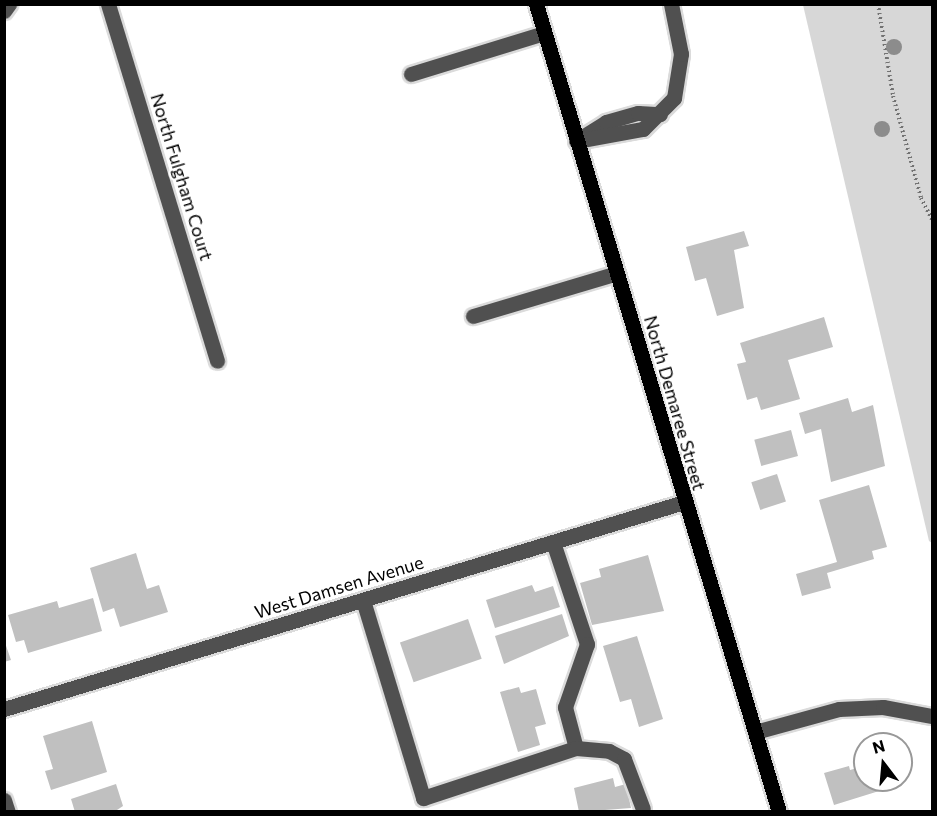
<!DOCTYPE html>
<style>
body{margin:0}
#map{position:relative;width:937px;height:816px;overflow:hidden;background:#fff;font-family:Commissioner,sans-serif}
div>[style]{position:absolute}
.green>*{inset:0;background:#d7d7d7}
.building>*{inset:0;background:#c0c0c0;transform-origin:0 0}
.path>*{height:4px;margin-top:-2px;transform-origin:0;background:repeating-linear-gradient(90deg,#727272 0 1.5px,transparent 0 4.5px)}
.roads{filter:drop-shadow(2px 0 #dbdbdb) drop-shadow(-2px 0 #dbdbdb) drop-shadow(0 2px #dbdbdb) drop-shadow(0 -2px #dbdbdb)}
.minor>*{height:15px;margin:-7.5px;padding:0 7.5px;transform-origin:7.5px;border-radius:7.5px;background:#505050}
.major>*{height:15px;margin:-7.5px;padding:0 7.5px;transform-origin:7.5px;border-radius:7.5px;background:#000}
.trees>*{width:16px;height:16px;margin:-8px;border-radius:50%;background:#8c8c8c}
span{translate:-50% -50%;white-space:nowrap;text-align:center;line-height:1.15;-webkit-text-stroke:4.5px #fff;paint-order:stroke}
.street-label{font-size:18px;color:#000}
.frame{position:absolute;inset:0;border:6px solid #000;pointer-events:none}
.north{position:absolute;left:853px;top:732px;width:60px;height:60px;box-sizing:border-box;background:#fff;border:2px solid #999;border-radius:50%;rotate:344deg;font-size:16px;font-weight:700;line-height:24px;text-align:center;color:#000}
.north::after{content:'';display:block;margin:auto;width:21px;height:27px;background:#000;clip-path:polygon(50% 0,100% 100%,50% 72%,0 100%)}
</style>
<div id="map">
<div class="green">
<i style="clip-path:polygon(803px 5px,932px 5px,932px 543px,929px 541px)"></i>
</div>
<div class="building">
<i style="clip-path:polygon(744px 231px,749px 246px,734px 250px,744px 308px,717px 316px,706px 278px,695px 281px,686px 247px)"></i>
<i style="clip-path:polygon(824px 317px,833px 347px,788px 360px,800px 399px,761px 410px,757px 397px,747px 400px,737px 364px,746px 362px,740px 343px)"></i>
<i style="clip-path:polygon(848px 398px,852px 412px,873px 405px,885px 466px,831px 482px,821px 429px,805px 434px,799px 413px)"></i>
<i style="left:791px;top:430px;width:27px;height:38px;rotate:75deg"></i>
<i style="left:777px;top:474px;width:29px;height:27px;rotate:72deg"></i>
<i style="clip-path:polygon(869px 485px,887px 547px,872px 551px,874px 559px,827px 573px,831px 588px,802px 596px,796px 574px,837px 562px,819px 500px)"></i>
<i style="clip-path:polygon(136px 553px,147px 589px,159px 585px,168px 612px,120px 627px,114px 608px,103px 612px,90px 568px)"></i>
<i style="clip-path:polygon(648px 555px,664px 611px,592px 625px,580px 583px,601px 577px,599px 569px)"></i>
<i style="clip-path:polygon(532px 585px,535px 592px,553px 586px,560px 607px,495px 628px,486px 600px)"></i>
<i style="clip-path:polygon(93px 598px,102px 631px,28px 653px,24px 640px,16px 642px,8px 615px,57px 601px,59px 608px)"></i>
<i style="clip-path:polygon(562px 614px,569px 636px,504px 664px,495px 636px)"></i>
<i style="left:468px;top:619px;width:42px;height:72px;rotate:71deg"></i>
<i style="clip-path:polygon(637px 636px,663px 719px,639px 727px,631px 699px,620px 702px,603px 646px)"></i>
<i style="clip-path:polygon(4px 640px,11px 660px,4px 662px)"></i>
<i style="clip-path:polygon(519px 687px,521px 693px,536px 689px,546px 724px,535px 727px,540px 745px,518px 752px,500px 692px)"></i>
<i style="clip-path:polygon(92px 721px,107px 772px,51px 790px,45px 771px,53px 769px,43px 736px)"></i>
<i style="clip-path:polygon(849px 766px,850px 770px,865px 766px,865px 780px,890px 780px,892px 787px,834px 805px,824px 773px)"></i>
<i style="clip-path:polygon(613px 778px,615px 787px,626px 784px,631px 808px,579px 812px,574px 788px)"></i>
<i style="clip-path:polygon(116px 784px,123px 806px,114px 812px,75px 812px,71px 799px)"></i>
</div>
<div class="path">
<i style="left:878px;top:4px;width:93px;rotate:80.7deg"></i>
<i style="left:893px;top:96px;width:106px;rotate:74.6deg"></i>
<i style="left:921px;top:198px;width:25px;rotate:63deg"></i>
</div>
<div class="roads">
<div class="minor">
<i style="left:108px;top:4px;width:373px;rotate:73deg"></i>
<i style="left:4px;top:11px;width:9px;rotate:-54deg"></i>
<i style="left:411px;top:74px;width:139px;rotate:-17.1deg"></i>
<i style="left:579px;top:139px;width:32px;rotate:-32deg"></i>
<i style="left:606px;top:122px;width:33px;rotate:-16deg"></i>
<i style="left:638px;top:113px;width:22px;rotate:3deg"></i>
<i style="left:576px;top:141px;width:68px;rotate:-10.2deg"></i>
<i style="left:643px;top:129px;width:44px;rotate:-45deg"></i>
<i style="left:674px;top:98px;width:45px;rotate:-81deg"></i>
<i style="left:681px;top:54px;width:51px;rotate:-101.3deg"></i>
<i style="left:473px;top:316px;width:150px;rotate:-16.6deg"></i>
<i style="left:553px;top:542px;width:108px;rotate:71.6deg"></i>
<i style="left:587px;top:644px;width:67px;rotate:109.2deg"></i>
<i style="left:565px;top:707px;width:42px;rotate:75deg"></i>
<i style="left:363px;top:600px;width:207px;rotate:73.1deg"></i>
<i style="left:423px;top:798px;width:161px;rotate:-18.1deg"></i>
<i style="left:576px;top:748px;width:33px;rotate:5deg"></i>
<i style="left:609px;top:751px;width:17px;rotate:28deg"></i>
<i style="left:624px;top:759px;width:53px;rotate:69.2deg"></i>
<i style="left:4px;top:709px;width:711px;rotate:-16.93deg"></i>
<i style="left:755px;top:732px;width:87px;rotate:-15.3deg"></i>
<i style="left:839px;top:709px;width:44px;rotate:-2.6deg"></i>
<i style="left:883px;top:707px;width:50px;rotate:10.4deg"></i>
<i style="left:4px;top:800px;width:13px;rotate:72deg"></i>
</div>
<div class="major">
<i style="left:536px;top:4px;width:844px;rotate:73.26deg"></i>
</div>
</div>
<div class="trees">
<i style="left:894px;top:47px"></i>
<i style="left:882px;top:129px"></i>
</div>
<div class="street-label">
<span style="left:182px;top:177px;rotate:73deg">North Fulgham Court</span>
<span style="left:675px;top:403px;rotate:74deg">North Demaree Street</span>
<span style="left:339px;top:587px;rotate:-17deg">West Damsen Avenue</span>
</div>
<div class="frame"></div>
<div class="north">N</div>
</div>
